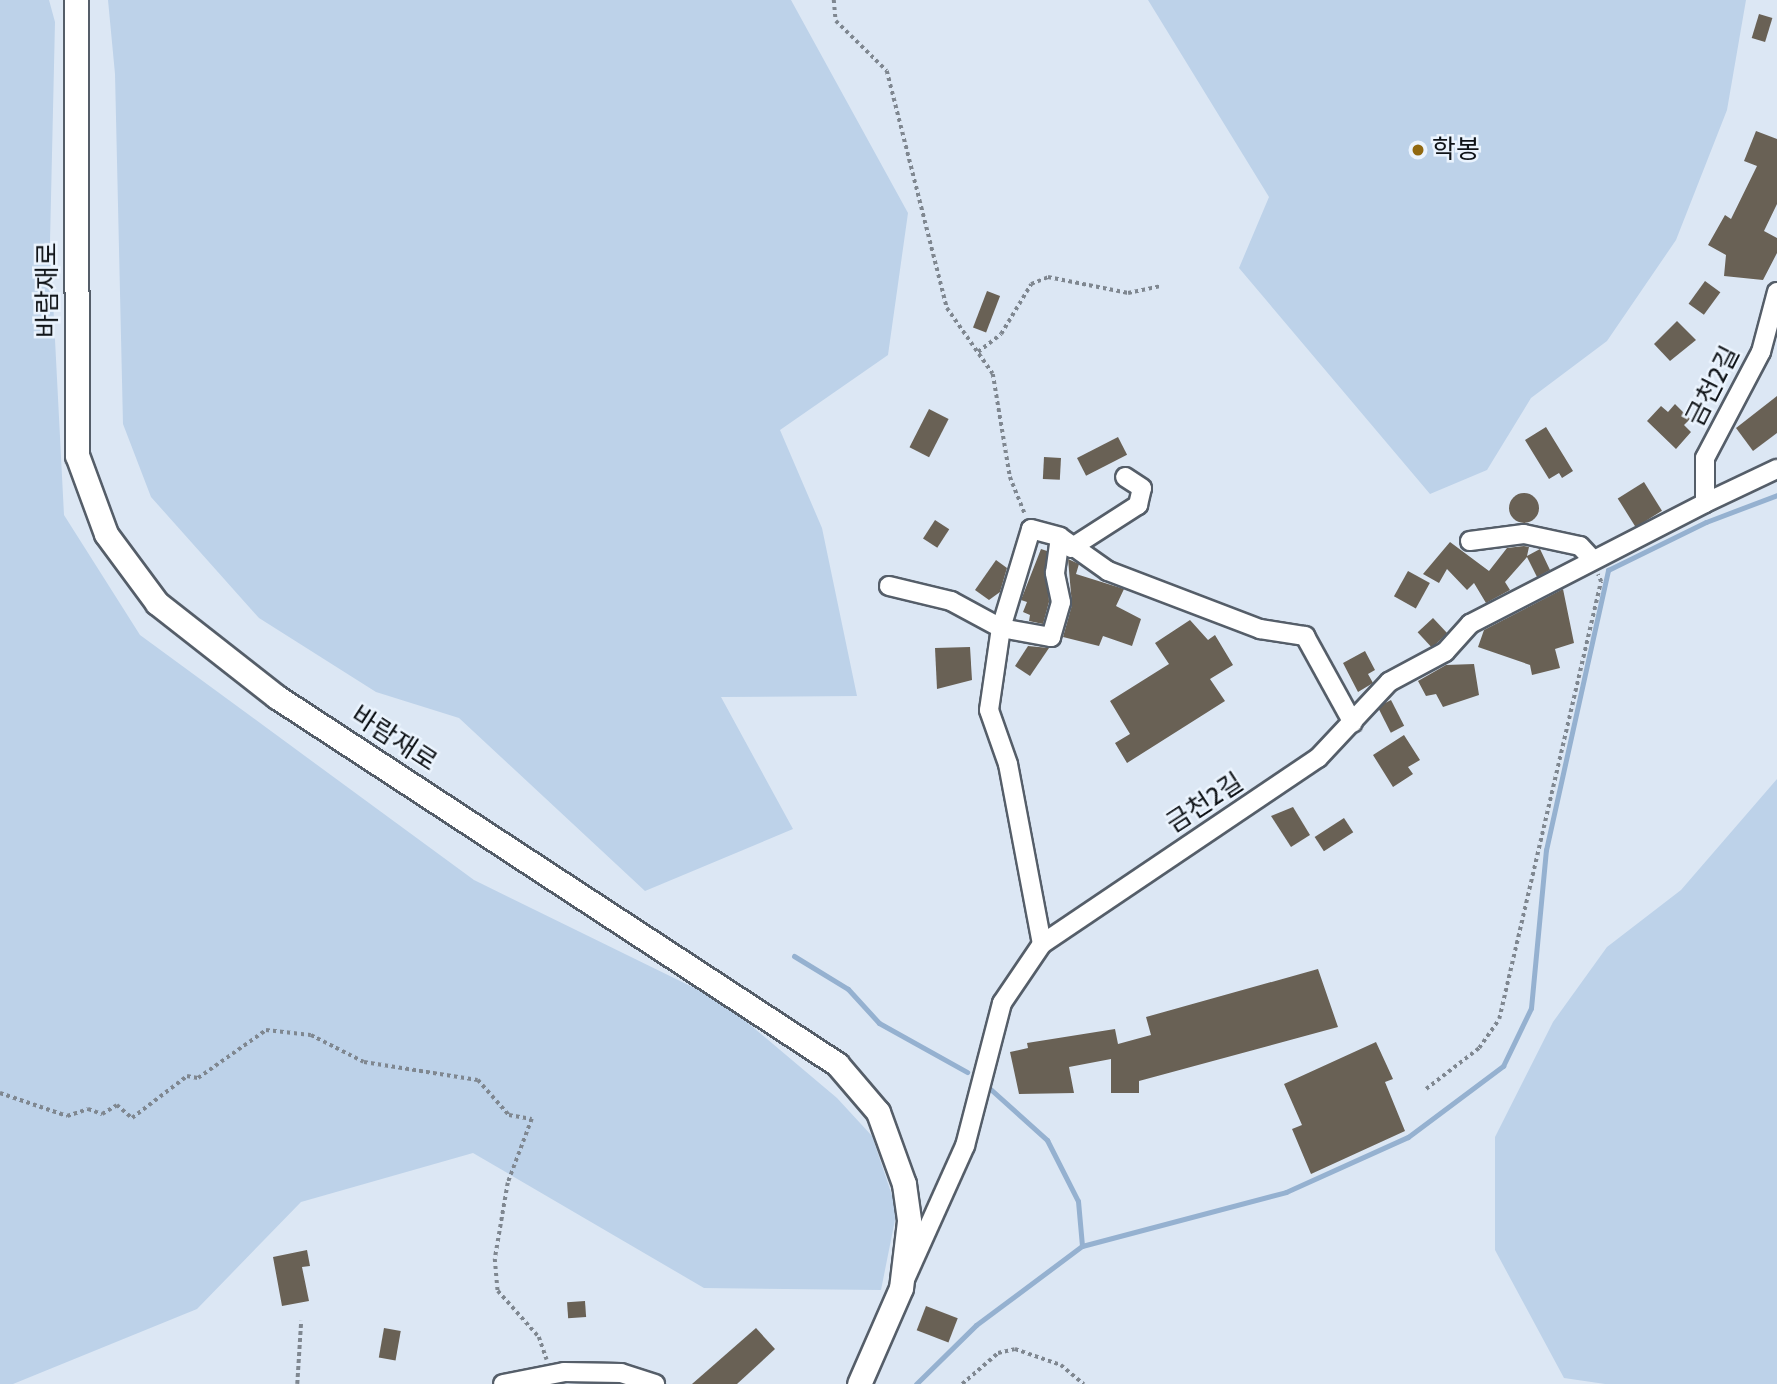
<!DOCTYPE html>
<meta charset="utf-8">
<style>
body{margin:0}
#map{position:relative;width:1777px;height:1384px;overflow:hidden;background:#dce7f4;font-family:Cabin,"Noto Sans KR",sans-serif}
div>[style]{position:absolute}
.green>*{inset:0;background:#bdd2e9}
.stream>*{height:5px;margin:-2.5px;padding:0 2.5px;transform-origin:2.5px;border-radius:2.5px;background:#95b1d0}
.building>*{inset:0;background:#696155;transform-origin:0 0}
.round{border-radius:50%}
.path>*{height:3.5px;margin-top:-1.75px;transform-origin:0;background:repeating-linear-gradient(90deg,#7f8790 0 3.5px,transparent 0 7px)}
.roads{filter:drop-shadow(2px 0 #555e69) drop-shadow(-2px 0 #555e69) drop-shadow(0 2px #555e69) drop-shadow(0 -2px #555e69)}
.minor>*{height:18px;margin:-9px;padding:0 9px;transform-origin:9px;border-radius:9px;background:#fff}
.tertiary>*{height:23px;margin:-11.5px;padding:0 11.5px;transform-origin:11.5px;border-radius:11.5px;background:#fff}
.dots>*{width:19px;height:19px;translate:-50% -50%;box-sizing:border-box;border:4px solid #ebf4fe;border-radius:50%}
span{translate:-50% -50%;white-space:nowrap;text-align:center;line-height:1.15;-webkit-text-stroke:5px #ebf4fe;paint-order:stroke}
.poi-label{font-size:26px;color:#0f1317}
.left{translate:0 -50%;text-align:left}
.street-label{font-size:26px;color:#0f1317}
</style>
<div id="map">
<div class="green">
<i style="clip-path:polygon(0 0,49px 0,55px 22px,50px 242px,64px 515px,140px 635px,474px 880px,723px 1002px,837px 1098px,872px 1136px,897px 1210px,881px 1290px,704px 1288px,473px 1153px,301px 1202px,197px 1309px,13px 1384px,0 1384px)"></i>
<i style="clip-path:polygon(108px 0,791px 0,908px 213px,888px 355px,780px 430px,822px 528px,857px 696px,721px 697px,793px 829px,645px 891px,459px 718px,376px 692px,259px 618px,151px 497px,123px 424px,115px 74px)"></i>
<i style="clip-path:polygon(1148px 0,1746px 0,1727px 110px,1676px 240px,1607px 341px,1531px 398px,1487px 470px,1430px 494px,1239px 268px,1269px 197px)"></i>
<i style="clip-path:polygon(1777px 779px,1777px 1384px,1605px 1384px,1564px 1378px,1495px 1250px,1495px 1137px,1553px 1022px,1607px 947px,1681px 890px)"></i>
</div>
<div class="stream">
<i style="left:794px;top:956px;width:63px;rotate:31.4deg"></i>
<i style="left:848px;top:989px;width:46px;rotate:47.6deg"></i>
<i style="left:879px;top:1023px;width:101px;rotate:29.1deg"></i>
<i style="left:987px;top:1086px;width:81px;rotate:42deg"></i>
<i style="left:1047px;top:1140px;width:68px;rotate:63.1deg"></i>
<i style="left:1078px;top:1201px;width:45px;rotate:84.9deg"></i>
<i style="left:916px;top:1384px;width:84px;rotate:-44.5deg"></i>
<i style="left:976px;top:1325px;width:132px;rotate:-36.7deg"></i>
<i style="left:1082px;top:1246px;width:211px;rotate:-14.8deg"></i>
<i style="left:1286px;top:1192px;width:134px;rotate:-24.3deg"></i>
<i style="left:1408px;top:1137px;width:119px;rotate:-36.8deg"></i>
<i style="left:1503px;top:1066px;width:64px;rotate:-64.2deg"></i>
<i style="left:1531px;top:1008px;width:159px;rotate:-84.6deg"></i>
<i style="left:1546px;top:850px;width:287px;rotate:-77.5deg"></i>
<i style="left:1608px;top:570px;width:109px;rotate:-26.1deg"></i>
<i style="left:1706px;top:522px;width:76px;rotate:-20.8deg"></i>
</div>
<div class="building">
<i style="left:1759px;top:14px;width:14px;height:25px;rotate:17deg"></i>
<i style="clip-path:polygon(1756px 131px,1777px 139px,1777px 204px,1764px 231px,1777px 238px,1777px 253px,1763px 280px,1724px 276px,1726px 255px,1708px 245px,1725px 215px,1731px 219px,1757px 166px,1744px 161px)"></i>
<i style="left:1705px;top:281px;width:19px;height:28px;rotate:36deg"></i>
<i style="left:987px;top:291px;width:14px;height:39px;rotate:21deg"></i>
<i style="clip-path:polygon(1677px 321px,1696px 340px,1670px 361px,1654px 344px)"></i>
<i style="clip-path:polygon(1777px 396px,1777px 433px,1753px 451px,1736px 428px)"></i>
<i style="clip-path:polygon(1675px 404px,1690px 419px,1684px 425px,1691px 432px,1676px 449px,1647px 421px,1661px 406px,1668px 412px)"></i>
<i style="left:929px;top:409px;width:22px;height:43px;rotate:27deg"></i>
<i style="clip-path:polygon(1546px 427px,1573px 471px,1562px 478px,1559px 473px,1549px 479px,1525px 440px)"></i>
<i style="left:1118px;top:437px;width:20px;height:46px;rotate:63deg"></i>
<i style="left:1044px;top:457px;width:17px;height:22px;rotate:3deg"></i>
<i style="left:1644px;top:482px;width:34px;height:31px;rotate:58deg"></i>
<i class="round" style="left:1509px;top:493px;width:30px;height:30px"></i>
<i style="left:935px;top:520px;width:17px;height:22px;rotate:33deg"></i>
<i style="clip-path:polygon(1450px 542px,1489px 571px,1507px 548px,1524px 546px,1529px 547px,1527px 556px,1540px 549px,1550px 570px,1537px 577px,1527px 557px,1505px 582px,1510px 590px,1486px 603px,1474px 583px,1467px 590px,1447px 569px,1439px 583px,1423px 574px)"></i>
<i style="clip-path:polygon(1041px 549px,1047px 551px,1049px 602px,1043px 624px,1029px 621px,1030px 615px,1023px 612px,1027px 602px,1021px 600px)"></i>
<i style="clip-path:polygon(1068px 559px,1079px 564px,1076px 574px,1124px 589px,1116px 606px,1141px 619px,1132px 646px,1103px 636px,1099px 646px,1063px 637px,1072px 605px)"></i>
<i style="clip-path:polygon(996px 560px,1007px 568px,1000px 592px,989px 600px,975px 590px)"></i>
<i style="left:1408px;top:571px;width:25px;height:29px;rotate:29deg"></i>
<i style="clip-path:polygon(1563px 589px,1574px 643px,1555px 649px,1560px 668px,1532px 675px,1530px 665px,1478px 647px,1484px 630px)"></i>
<i style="left:1433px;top:618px;width:21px;height:21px;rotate:47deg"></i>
<i style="clip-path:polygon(1190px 620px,1208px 640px,1215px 635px,1233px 665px,1210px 679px,1225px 701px,1127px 763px,1115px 743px,1130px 734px,1110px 701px,1169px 664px,1155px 643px)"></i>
<i style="clip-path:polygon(1028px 646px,1049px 648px,1030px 676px,1015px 666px)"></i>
<i style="clip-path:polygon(970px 647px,972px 680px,937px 689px,935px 648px)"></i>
<i style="clip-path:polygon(1365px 651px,1375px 670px,1368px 674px,1373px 683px,1358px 692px,1343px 663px)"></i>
<i style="clip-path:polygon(1474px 664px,1479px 695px,1443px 707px,1436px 694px,1426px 696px,1418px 681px,1446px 665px)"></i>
<i style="left:1391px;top:700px;width:29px;height:15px;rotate:63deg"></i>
<i style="clip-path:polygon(1404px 735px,1420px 760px,1408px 767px,1413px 774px,1393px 787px,1373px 755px)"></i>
<i style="clip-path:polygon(1293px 807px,1310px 835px,1291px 847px,1271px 816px)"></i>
<i style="left:1344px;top:818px;width:17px;height:35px;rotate:57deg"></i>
<i style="clip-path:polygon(1318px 969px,1338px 1027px,1139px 1081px,1139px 1093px,1111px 1093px,1111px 1059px,1069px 1067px,1074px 1093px,1019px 1094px,1010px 1052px,1028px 1048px,1027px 1043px,1115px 1029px,1118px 1044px,1151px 1035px,1146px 1017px)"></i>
<i style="clip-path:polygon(1376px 1042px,1393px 1079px,1385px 1082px,1405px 1131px,1311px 1174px,1292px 1129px,1302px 1125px,1284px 1084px)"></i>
<i style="clip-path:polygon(307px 1250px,310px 1266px,302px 1267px,309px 1301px,282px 1306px,273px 1257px)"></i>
<i style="left:585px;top:1301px;width:16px;height:18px;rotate:86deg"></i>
<i style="left:926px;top:1306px;width:34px;height:26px;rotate:21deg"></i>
<i style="left:384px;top:1328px;width:17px;height:30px;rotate:10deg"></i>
<i style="clip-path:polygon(756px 1328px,775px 1349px,737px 1384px,692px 1384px)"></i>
</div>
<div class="path">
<i style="left:834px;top:0;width:21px;rotate:85deg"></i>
<i style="left:836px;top:21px;width:71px;rotate:44.4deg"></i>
<i style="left:887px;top:71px;width:244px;rotate:75.8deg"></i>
<i style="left:947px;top:308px;width:80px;rotate:55.1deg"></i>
<i style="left:993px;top:374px;width:104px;rotate:80.6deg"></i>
<i style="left:1010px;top:477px;width:40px;rotate:68deg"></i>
<i style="left:978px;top:352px;width:29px;rotate:-38deg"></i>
<i style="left:1001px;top:334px;width:58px;rotate:-59deg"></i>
<i style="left:1031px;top:284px;width:18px;rotate:-22deg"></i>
<i style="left:1048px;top:277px;width:82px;rotate:11.3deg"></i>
<i style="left:1128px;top:293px;width:33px;rotate:-12deg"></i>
<i style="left:1426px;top:1089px;width:67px;rotate:-37.7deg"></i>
<i style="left:1479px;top:1048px;width:35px;rotate:-55deg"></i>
<i style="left:1499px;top:1019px;width:449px;rotate:-76.9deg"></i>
<i style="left:1601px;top:582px;width:8px;rotate:-113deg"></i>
<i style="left:0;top:1093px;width:71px;rotate:18.9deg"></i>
<i style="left:67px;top:1116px;width:22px;rotate:-18deg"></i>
<i style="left:88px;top:1109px;width:15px;rotate:20deg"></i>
<i style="left:102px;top:1114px;width:17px;rotate:-31deg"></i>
<i style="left:117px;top:1105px;width:20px;rotate:41deg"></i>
<i style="left:132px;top:1118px;width:69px;rotate:-37.4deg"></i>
<i style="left:187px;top:1076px;width:11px;rotate:10deg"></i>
<i style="left:198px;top:1078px;width:83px;rotate:-35.2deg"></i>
<i style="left:266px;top:1030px;width:45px;rotate:6.3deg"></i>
<i style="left:311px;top:1035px;width:59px;rotate:27deg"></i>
<i style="left:364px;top:1062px;width:115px;rotate:9deg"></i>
<i style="left:478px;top:1080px;width:47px;rotate:48.5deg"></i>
<i style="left:509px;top:1115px;width:23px;rotate:10deg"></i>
<i style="left:532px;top:1119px;width:68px;rotate:110.6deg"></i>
<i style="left:508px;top:1183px;width:77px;rotate:99.7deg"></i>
<i style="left:495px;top:1259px;width:32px;rotate:85deg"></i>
<i style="left:498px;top:1291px;width:62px;rotate:48.3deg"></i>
<i style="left:539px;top:1337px;width:24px;rotate:71deg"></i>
<i style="left:297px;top:1384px;width:63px;rotate:-86.4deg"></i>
<i style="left:962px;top:1384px;width:48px;rotate:-40.7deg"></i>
<i style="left:998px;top:1353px;width:17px;rotate:-13deg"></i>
<i style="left:1015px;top:1349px;width:49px;rotate:19.2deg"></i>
<i style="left:1061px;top:1365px;width:30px;rotate:40deg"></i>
</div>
<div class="roads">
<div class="minor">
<i style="left:1705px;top:503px;width:80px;rotate:-25.3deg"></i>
<i style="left:1470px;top:541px;width:54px;rotate:-7.4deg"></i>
<i style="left:1524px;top:534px;width:57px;rotate:12.1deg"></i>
<i style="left:1580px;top:546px;width:16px;rotate:47deg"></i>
<i style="left:1071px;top:548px;width:80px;rotate:-32.7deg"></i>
<i style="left:1138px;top:505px;width:17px;rotate:-77deg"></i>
<i style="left:1142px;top:488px;width:20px;rotate:-147deg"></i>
<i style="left:889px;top:586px;width:64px;rotate:13.6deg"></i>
<i style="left:951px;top:601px;width:57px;rotate:28.4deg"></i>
<i style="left:1001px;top:628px;width:51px;rotate:10.2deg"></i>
<i style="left:1051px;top:637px;width:36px;rotate:-74deg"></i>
<i style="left:1061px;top:602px;width:30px;rotate:-102deg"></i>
<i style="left:1055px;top:573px;width:36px;rotate:-82deg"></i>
<i style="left:1042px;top:944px;width:183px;rotate:-100.7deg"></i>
<i style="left:1008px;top:764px;width:57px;rotate:-109.4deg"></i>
<i style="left:989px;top:710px;width:83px;rotate:-81.7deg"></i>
<i style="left:1001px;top:628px;width:103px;rotate:-73.1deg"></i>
<i style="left:1031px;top:529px;width:30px;rotate:15deg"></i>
<i style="left:1060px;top:537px;width:59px;rotate:35.3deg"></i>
<i style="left:1108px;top:571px;width:163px;rotate:20.9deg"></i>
<i style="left:1260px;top:629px;width:46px;rotate:8.8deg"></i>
<i style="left:1305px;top:636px;width:99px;rotate:61.1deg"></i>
<i style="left:906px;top:1277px;width:144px;rotate:-65.8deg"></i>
<i style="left:965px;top:1146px;width:148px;rotate:-75.5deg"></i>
<i style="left:1002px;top:1003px;width:71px;rotate:-55.9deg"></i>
<i style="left:1042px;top:944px;width:333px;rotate:-34deg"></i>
<i style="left:1318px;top:758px;width:104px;rotate:-46.9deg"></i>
<i style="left:1389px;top:682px;width:64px;rotate:-28.2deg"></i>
<i style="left:1445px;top:652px;width:38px;rotate:-48deg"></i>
<i style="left:1470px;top:624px;width:264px;rotate:-27.2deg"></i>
<i style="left:1705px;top:503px;width:45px;rotate:-90deg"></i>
<i style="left:1705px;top:458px;width:120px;rotate:-62.2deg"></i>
<i style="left:1761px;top:352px;width:62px;rotate:-75.1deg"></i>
<i style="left:503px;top:1384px;width:62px;rotate:-11.1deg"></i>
<i style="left:564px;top:1372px;width:57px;rotate:1deg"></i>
<i style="left:621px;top:1373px;width:36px;rotate:18deg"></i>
</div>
<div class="tertiary">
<i style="left:76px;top:0;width:455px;rotate:89.9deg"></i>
<i style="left:77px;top:455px;width:84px;rotate:69.8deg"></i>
<i style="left:106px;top:534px;width:86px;rotate:53.5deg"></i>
<i style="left:157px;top:603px;width:152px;rotate:38.1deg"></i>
<i style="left:277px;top:697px;width:670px;rotate:33.24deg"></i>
<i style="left:837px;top:1064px;width:63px;rotate:49.5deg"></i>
<i style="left:878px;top:1112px;width:77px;rotate:70.1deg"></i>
<i style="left:904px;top:1184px;width:37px;rotate:82deg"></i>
<i style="left:909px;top:1221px;width:67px;rotate:96.8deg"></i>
<i style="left:901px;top:1288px;width:105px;rotate:113.6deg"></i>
</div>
</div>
<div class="dots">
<i style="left:1418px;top:150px;background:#916911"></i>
</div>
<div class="poi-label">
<span class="left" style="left:1432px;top:150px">학봉</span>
</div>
<div class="street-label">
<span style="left:48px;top:290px;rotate:-90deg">바람재로</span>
<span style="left:1713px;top:386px;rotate:-63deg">금천2길</span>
<span style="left:394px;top:739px;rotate:33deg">바람재로</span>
<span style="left:1205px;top:803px;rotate:-33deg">금천2길</span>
</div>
</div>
